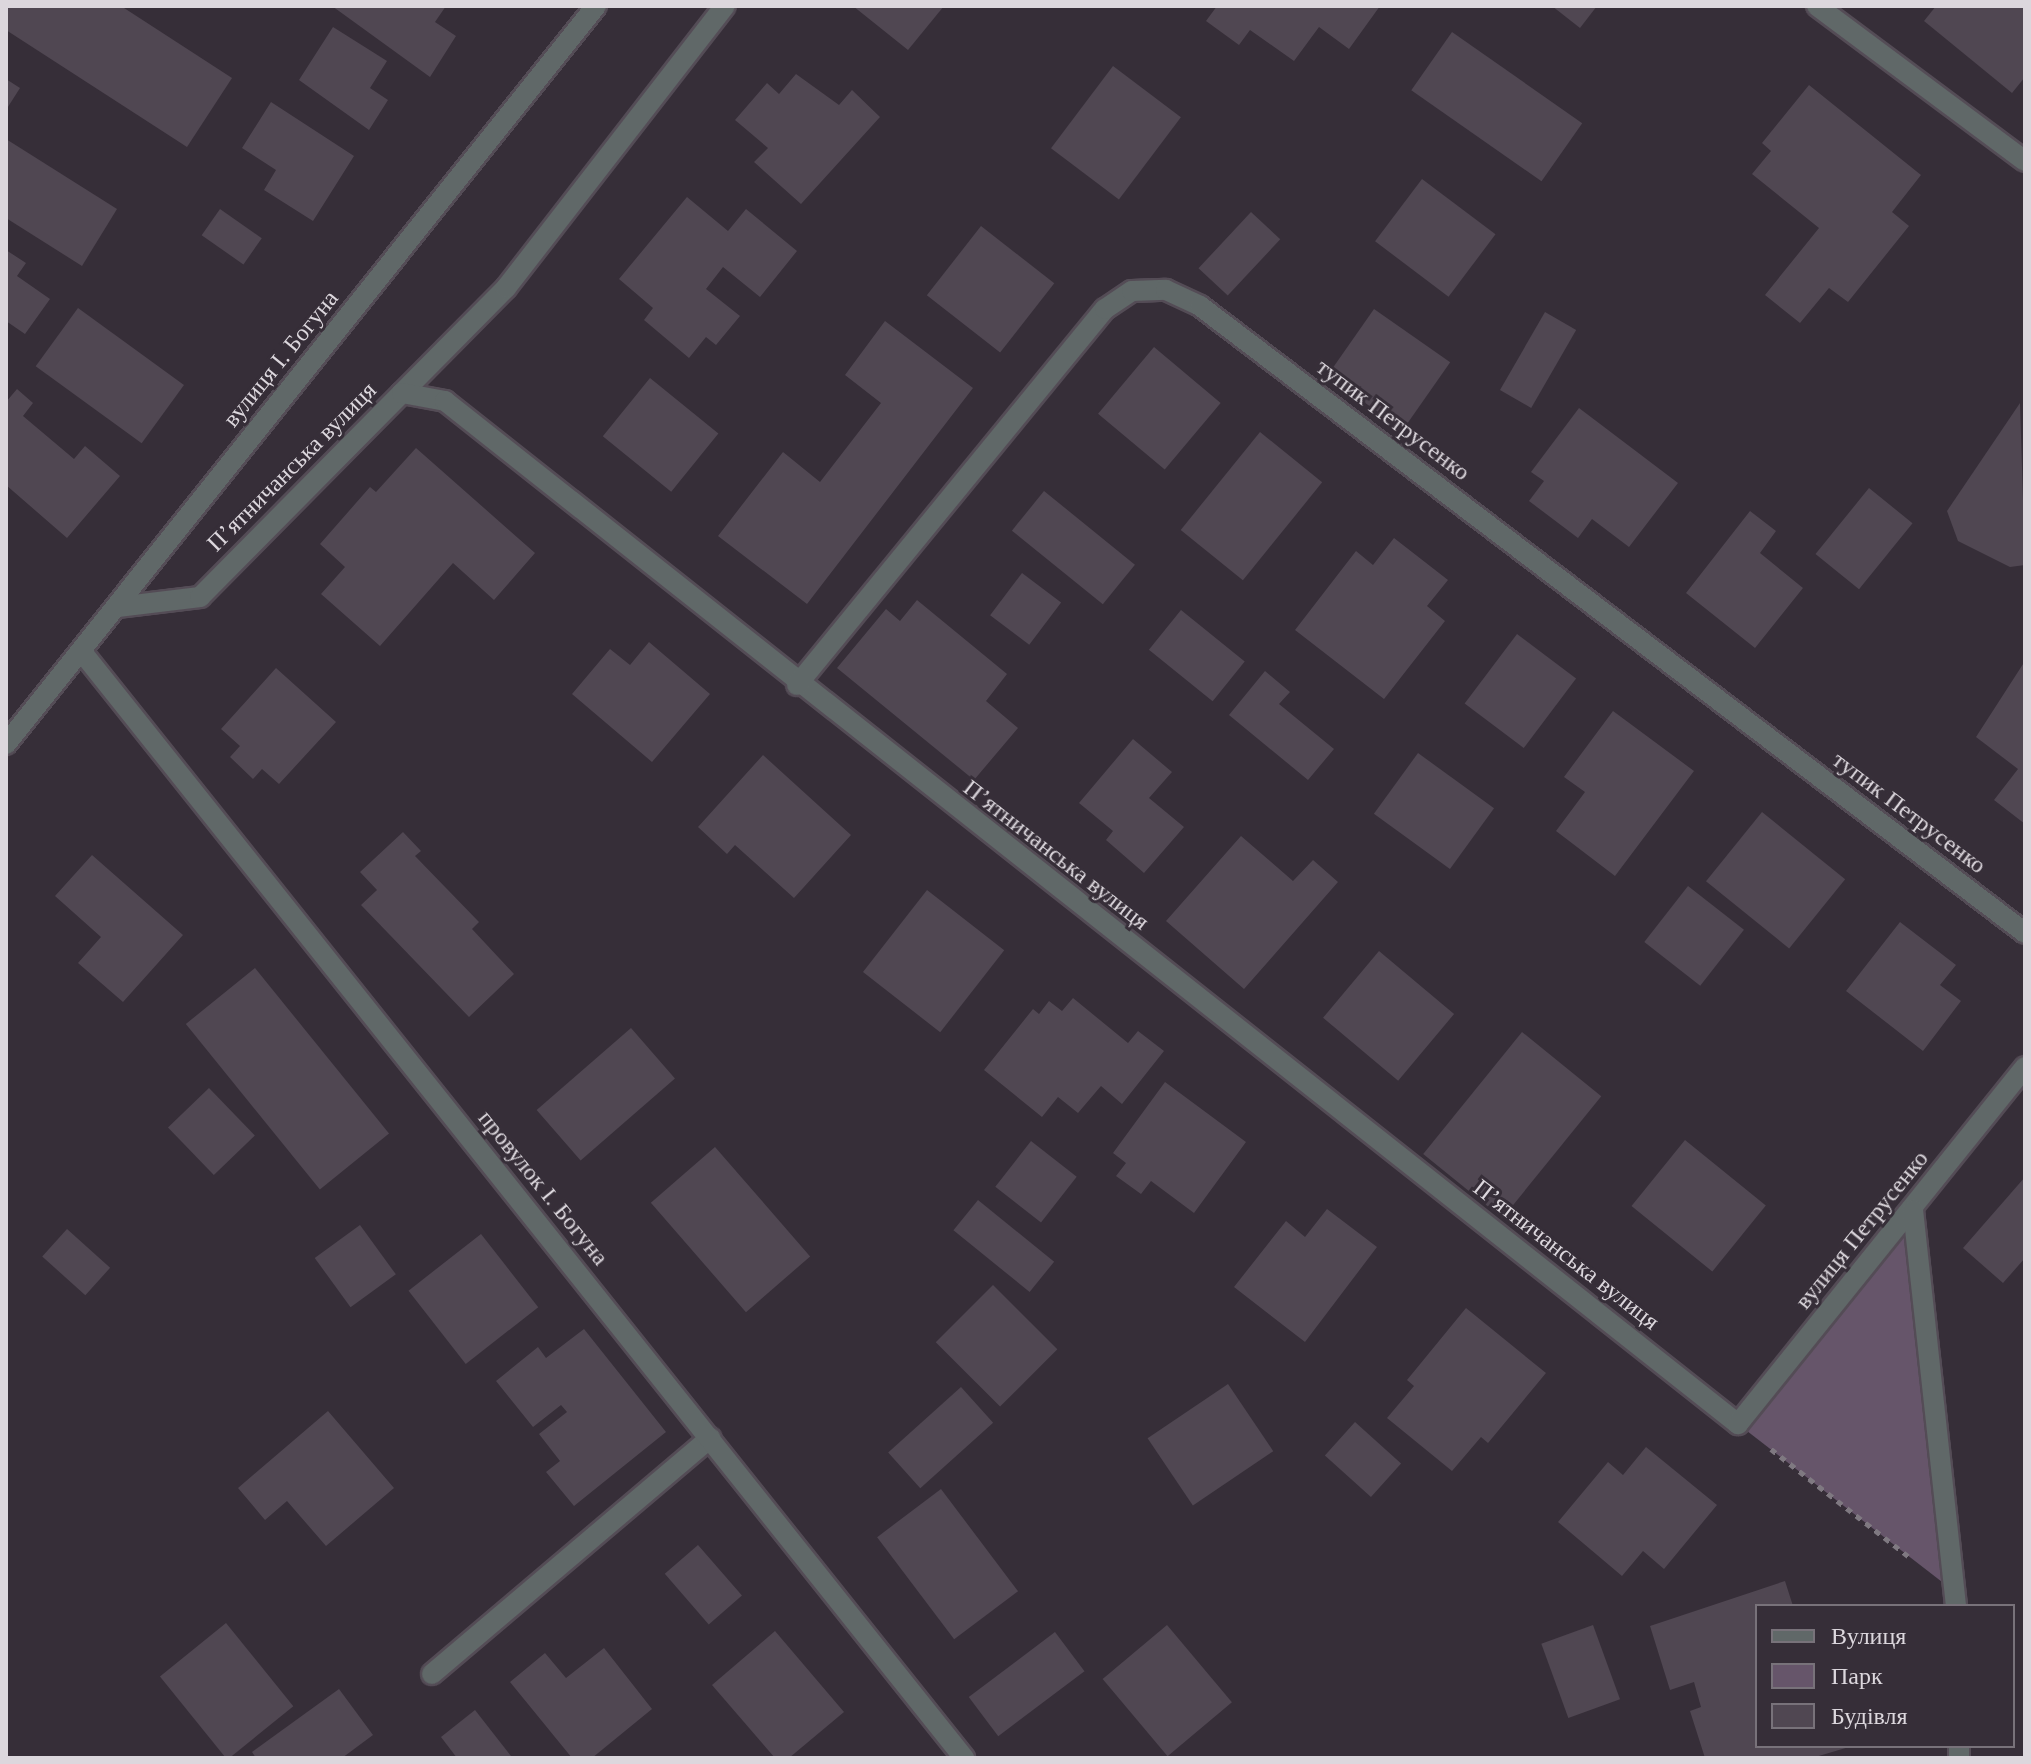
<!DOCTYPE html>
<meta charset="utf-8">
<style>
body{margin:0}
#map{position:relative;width:2031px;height:1764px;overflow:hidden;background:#362e38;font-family:"Times New Roman",serif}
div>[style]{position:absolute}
.green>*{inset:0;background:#66556a}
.building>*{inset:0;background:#504752;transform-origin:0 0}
.path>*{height:5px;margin-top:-2.5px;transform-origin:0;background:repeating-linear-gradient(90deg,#7f7981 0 6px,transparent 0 12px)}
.roads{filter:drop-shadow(2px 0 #544c56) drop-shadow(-2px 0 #544c56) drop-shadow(0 2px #544c56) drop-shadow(0 -2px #544c56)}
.service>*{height:20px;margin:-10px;padding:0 10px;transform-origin:10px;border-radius:10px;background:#606868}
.minor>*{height:20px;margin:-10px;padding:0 10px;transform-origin:10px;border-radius:10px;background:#606868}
.tertiary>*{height:20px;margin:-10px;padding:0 10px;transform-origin:10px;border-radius:10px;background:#606868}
span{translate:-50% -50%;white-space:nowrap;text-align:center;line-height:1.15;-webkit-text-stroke:6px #362e38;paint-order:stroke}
.street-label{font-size:24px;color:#dcd7dd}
.frame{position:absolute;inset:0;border:8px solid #dcd7dd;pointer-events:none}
.legend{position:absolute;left:1755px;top:1604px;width:260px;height:144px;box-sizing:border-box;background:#362e38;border:2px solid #78727a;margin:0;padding:10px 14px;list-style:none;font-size:24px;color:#dcd7dd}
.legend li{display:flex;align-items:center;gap:16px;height:40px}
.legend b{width:40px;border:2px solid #78727a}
</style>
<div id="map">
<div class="green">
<i style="clip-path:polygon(1913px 1210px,1955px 1592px,1738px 1424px)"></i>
</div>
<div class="building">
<i style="clip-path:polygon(6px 6px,121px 6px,232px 78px,187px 147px,6px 30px)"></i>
<i style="clip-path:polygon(332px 6px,446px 6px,435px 22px,456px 36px,430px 77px)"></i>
<i style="clip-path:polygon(853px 6px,944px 6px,908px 50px)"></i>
<i style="clip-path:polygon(1217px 6px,1380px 6px,1349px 49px,1319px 27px,1294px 61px,1250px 30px,1239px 45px,1206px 21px)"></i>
<i style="clip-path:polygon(1552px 6px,1597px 6px,1580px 28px)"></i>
<i style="clip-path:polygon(1936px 6px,2025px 6px,2025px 77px,2012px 93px,1924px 21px)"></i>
<i style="clip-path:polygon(333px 27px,387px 61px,370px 88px,388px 100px,369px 130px,299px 80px)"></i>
<i style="left:1452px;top:32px;width:159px;height:71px;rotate:35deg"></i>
<i style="left:1113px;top:66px;width:85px;height:103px;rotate:37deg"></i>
<i style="clip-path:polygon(796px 74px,839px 105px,852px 90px,880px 117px,801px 204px,754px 162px,768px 148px,735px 120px,767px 83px,779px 94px)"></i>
<i style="clip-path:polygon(6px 79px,20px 88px,6px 110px)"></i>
<i style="clip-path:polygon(1809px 85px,1921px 175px,1892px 212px,1909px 226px,1848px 302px,1829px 288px,1800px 323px,1765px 295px,1819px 228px,1752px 174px,1771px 151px,1762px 143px)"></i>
<i style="clip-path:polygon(271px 102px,354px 156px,313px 221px,264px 190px,276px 170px,242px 148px)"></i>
<i style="clip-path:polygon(6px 139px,117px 209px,82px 266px,6px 218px)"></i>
<i style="left:1422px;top:179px;width:92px;height:78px;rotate:37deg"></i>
<i style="clip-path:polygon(687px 197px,728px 231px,746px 209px,797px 251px,760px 297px,723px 267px,706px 289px,740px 316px,716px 345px,706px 337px,689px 358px,644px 320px,653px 308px,619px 279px)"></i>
<i style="left:220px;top:209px;width:51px;height:32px;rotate:35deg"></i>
<i style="left:1251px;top:212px;width:40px;height:77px;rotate:43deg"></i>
<i style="left:981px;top:226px;width:93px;height:88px;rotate:38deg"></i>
<i style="clip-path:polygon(6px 250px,26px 263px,17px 276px,50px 299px,25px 334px,6px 321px)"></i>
<i style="left:78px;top:308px;width:131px;height:72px;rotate:36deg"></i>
<i style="left:1374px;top:309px;width:93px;height:82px;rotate:35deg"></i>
<i style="left:1545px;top:312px;width:36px;height:90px;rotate:30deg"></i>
<i style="clip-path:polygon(885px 321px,973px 388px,807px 604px,718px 536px,783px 452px,820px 482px,881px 403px,845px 375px)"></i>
<i style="left:1154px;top:347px;width:87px;height:87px;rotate:40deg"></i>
<i style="left:650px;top:378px;width:88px;height:75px;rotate:39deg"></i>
<i style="clip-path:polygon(17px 389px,33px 403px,23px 416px,74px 459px,85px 446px,120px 476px,67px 538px,6px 485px,6px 402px)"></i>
<i style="clip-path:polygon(2020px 403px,2025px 565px,2010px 567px,1958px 541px,1947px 511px)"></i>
<i style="clip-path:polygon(1579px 408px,1678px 483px,1629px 547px,1592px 519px,1578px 538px,1529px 501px,1544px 481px,1531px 472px)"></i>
<i style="left:1260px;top:432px;width:80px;height:126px;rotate:39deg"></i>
<i style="clip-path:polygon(416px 448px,535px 553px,494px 600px,453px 563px,380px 646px,321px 594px,345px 567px,320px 544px,370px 487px,376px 492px)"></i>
<i style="left:1869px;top:488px;width:56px;height:85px;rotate:39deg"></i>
<i style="left:1044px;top:491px;width:117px;height:51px;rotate:39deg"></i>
<i style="clip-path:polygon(1750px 511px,1776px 531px,1760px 553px,1803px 588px,1755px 648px,1686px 593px)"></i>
<i style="clip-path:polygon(1394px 538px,1448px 580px,1427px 606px,1445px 621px,1384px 699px,1295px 630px,1356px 551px,1373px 565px)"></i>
<i style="left:1022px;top:573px;width:49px;height:53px;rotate:37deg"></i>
<i style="clip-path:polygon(917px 600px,1007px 674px,986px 701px,1018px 728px,974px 780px,837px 668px,886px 609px,900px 621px)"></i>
<i style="left:1181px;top:610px;width:82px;height:51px;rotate:39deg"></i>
<i style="left:1517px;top:634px;width:74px;height:87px;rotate:37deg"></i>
<i style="clip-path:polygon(649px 642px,710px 694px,652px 762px,572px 694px,610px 649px,630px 665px)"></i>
<i style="clip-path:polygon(2025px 661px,2025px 824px,1994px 800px,2018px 769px,1976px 737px)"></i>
<i style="clip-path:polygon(276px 668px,336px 722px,279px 784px,262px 769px,253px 779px,230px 757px,240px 746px,221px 729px)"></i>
<i style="clip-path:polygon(1265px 671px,1290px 692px,1279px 704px,1334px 749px,1308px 780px,1229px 715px)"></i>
<i style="clip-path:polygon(1613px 711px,1694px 771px,1615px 876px,1556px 831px,1585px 792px,1564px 777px)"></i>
<i style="clip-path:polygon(1133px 739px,1172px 772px,1149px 798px,1184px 827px,1144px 873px,1106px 840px,1113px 831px,1079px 803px)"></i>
<i style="left:1418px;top:753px;width:94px;height:75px;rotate:36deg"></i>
<i style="clip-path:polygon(763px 755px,851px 835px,794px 898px,735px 845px,727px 854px,698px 827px)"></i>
<i style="left:1762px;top:812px;width:107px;height:89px;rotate:39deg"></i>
<i style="clip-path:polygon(403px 832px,421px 851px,415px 856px,479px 922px,472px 929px,514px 974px,469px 1017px,361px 905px,377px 890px,360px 872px)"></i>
<i style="clip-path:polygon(1241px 836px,1293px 881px,1313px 860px,1338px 882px,1244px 989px,1166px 921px)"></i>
<i style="clip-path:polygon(92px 855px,183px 935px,123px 1002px,78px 963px,101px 937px,55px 896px)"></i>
<i style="left:1688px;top:886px;width:71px;height:71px;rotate:38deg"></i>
<i style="left:927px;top:890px;width:98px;height:104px;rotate:38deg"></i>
<i style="clip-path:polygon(1900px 922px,1956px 965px,1940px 985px,1961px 1001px,1923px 1051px,1846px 991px)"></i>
<i style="left:1379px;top:951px;width:98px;height:87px;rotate:40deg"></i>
<i style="left:255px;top:968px;width:213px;height:89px;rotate:51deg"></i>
<i style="clip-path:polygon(1073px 998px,1128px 1043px,1138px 1031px,1164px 1051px,1122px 1104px,1101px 1086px,1078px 1113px,1058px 1097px,1042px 1117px,984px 1070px,1033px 1009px,1039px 1014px,1049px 1001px,1062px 1011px)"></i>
<i style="left:631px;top:1028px;width:67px;height:125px;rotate:49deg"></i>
<i style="left:1522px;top:1032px;width:102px;height:157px;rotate:39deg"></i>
<i style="clip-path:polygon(1165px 1082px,1246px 1142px,1194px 1213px,1151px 1181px,1141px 1194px,1116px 1176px,1126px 1163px,1113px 1153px)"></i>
<i style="left:209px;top:1088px;width:66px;height:57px;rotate:46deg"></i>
<i style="left:1685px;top:1140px;width:104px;height:85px;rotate:39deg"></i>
<i style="left:1031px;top:1141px;width:58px;height:58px;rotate:38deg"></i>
<i style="left:715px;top:1147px;width:145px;height:85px;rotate:49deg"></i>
<i style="clip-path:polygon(2025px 1177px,2025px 1258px,2003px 1283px,1963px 1248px)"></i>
<i style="left:978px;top:1200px;width:98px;height:39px;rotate:39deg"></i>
<i style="clip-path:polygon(1327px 1209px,1377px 1247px,1305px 1342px,1234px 1287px,1286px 1221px,1305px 1237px)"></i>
<i style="left:360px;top:1225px;width:61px;height:56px;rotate:54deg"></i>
<i style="left:67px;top:1229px;width:58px;height:37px;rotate:42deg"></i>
<i style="left:481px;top:1234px;width:93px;height:92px;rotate:52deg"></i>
<i style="left:993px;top:1285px;width:91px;height:81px;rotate:45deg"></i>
<i style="clip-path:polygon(1466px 1308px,1546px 1373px,1488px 1443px,1481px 1437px,1452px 1471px,1387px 1418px,1414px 1386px,1407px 1380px)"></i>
<i style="clip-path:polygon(584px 1329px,666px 1432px,574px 1506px,546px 1472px,560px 1461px,539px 1434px,567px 1412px,561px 1405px,533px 1427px,496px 1381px,538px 1347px,546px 1358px)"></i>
<i style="left:1228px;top:1384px;width:81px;height:97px;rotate:56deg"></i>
<i style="left:961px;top:1387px;width:48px;height:98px;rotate:48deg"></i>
<i style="clip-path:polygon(328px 1411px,394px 1488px,326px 1546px,287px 1501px,265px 1520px,238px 1488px)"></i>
<i style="left:1355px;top:1422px;width:62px;height:45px;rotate:42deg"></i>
<i style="clip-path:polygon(1646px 1447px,1717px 1505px,1664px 1569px,1643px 1551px,1622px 1576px,1558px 1522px,1608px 1462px,1623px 1475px)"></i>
<i style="left:941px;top:1489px;width:128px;height:80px;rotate:53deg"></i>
<i style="left:698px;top:1545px;width:67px;height:44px;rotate:49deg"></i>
<i style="clip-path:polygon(1785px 1581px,1793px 1606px,1757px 1606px,1757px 1746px,1849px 1747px,1812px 1758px,1705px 1758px,1690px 1711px,1701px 1707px,1694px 1682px,1670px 1690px,1650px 1626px)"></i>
<i style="left:226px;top:1623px;width:107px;height:85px;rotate:51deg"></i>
<i style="left:1167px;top:1625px;width:101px;height:84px;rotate:50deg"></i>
<i style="left:1593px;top:1625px;width:79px;height:55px;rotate:70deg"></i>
<i style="clip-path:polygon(775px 1631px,844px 1712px,789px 1758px,775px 1758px,712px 1685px)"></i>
<i style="left:1055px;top:1632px;width:49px;height:108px;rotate:53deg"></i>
<i style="clip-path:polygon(604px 1648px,652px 1709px,592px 1758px,572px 1758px,510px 1682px,545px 1653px,566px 1678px)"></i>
<i style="clip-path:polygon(339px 1689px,373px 1735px,342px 1758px,256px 1758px,252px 1752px)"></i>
<i style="clip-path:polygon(475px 1710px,511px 1756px,508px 1758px,457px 1758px,441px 1737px)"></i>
</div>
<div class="path">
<i style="left:1771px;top:1449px;width:174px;rotate:38deg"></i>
</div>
<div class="roads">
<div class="service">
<i style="left:402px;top:393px;width:148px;rotate:-45.3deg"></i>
<i style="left:506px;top:288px;width:357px;rotate:-52.2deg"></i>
<i style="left:432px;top:1674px;width:365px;rotate:-40.3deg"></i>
</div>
<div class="minor">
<i style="left:1817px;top:6px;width:259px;rotate:36.7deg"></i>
<i style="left:117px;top:607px;width:84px;rotate:-6.9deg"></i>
<i style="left:200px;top:597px;width:287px;rotate:-45.3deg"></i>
<i style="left:402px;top:393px;width:44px;rotate:10.5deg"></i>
<i style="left:445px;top:401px;width:1649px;rotate:38.35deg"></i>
<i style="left:1738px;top:1424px;width:458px;rotate:-51.2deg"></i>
<i style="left:82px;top:652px;width:1415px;rotate:51.43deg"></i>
<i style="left:797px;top:685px;width:486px;rotate:-50.7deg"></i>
<i style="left:1105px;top:309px;width:32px;rotate:-34deg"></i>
<i style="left:1132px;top:291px;width:34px;rotate:-2deg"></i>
<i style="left:1166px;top:290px;width:38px;rotate:25deg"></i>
<i style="left:1200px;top:306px;width:1036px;rotate:37.23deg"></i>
<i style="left:1913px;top:1210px;width:398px;rotate:83.8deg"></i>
<i style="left:1959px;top:1746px;width:12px;rotate:90deg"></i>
</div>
<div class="tertiary">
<i style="left:6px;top:744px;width:945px;rotate:-51.36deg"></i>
</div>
</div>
<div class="street-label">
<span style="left:281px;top:359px;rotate:-51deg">вулиця І. Богуна</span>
<span style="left:1393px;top:420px;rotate:37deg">тупик Петрусенко</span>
<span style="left:292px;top:467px;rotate:-45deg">Пʼятничанська вулиця</span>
<span style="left:1909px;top:813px;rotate:37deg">тупик Петрусенко</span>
<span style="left:1056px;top:855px;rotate:38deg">Пʼятничанська вулиця</span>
<span style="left:543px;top:1188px;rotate:51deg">провулок І. Богуна</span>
<span style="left:1862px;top:1230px;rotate:-51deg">вулиця Петрусенко</span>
<span style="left:1566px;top:1255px;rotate:38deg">Пʼятничанська вулиця</span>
</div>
<div class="frame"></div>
<ul class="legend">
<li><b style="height:10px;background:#606868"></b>Вулиця</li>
<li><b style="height:22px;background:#66556a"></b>Парк</li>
<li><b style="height:22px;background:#504752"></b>Будівля</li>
</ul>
</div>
